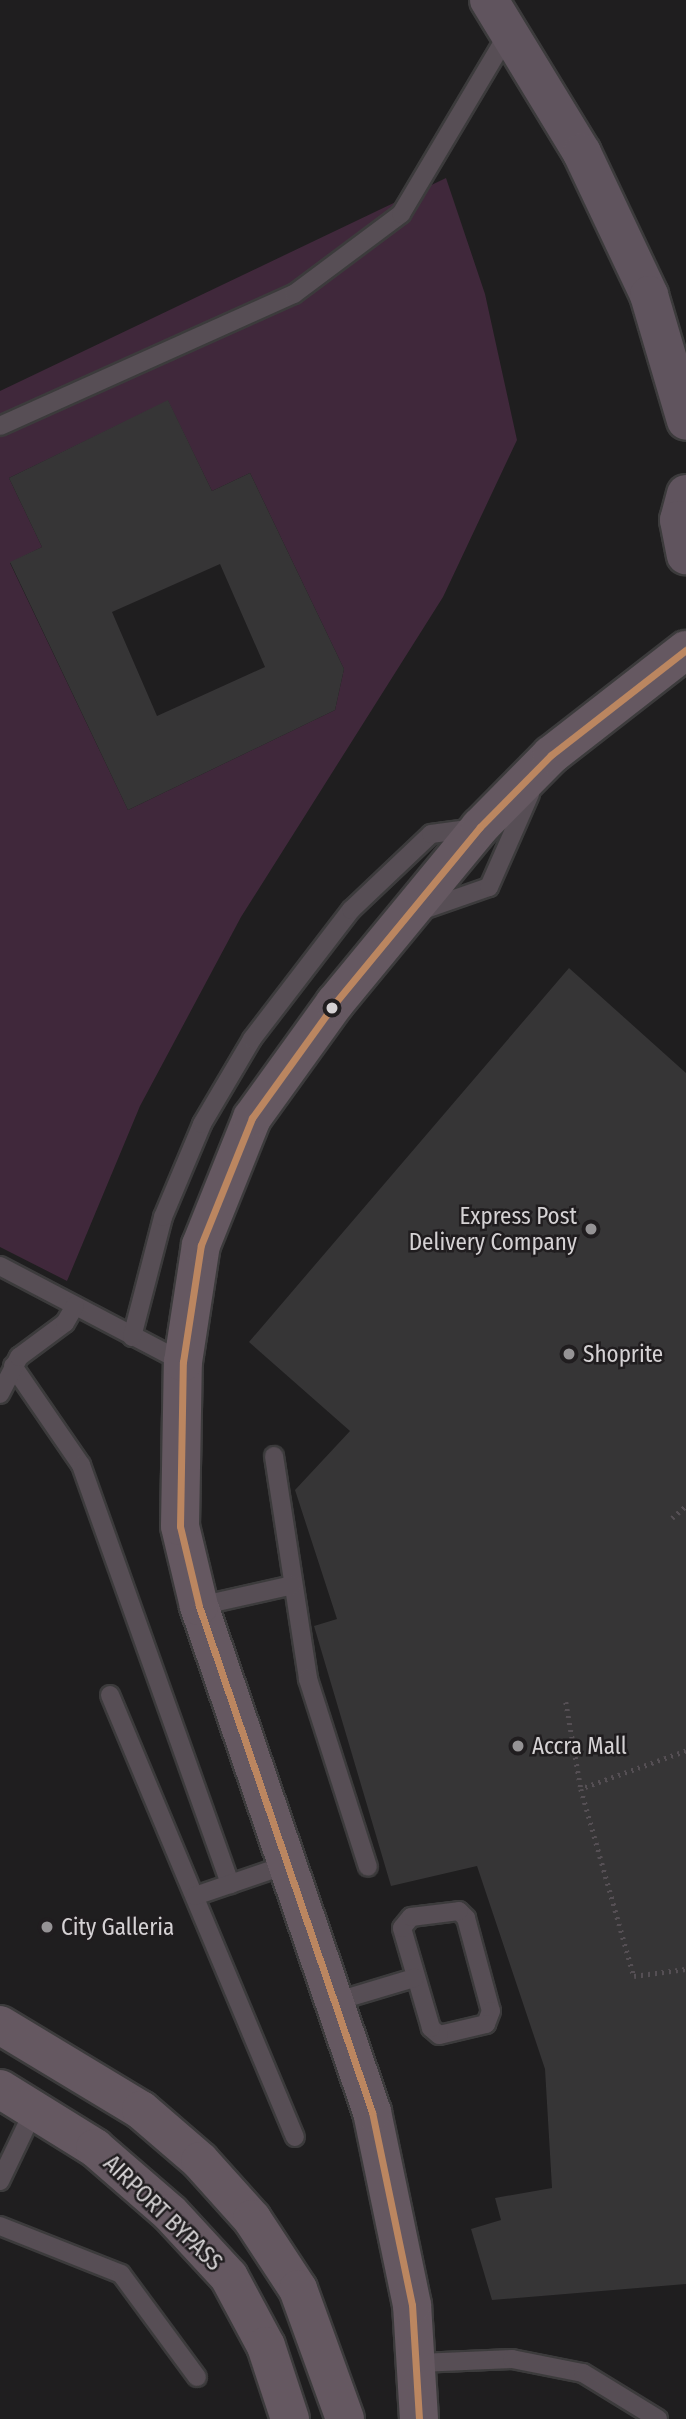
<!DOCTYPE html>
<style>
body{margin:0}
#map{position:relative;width:686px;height:2419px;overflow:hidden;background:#1f1e1f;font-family:"Fira Sans Condensed",sans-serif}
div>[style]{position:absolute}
.green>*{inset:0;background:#40283b}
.building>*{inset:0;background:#363536}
.path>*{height:4.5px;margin-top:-2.25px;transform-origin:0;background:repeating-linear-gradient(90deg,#554f54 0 2px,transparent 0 7px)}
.roads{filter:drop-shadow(2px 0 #3c3b3c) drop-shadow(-2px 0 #3c3b3c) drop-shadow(0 2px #3c3b3c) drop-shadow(0 -2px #3c3b3c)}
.service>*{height:18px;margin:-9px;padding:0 9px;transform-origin:9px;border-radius:9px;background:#574e55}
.secondary>*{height:38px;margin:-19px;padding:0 19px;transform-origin:19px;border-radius:19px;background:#655861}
.trunk>*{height:38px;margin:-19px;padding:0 19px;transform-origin:19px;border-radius:19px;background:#60545e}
.bus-1>*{height:7px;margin:-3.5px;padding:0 3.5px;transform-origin:3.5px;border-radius:3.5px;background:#bb8660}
.dots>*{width:19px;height:19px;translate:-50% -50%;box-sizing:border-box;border:4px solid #201d1f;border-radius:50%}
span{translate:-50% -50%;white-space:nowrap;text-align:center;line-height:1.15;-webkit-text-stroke:5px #201d1f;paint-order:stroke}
.poi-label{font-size:23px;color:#d5d2d4}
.right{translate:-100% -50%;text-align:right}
.left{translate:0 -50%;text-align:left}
.street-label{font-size:23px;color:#d5d2d4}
</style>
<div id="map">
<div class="green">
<i style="clip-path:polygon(evenodd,446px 178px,485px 294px,517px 440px,443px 597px,241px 917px,140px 1106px,67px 1281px,0 1247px,0 391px,446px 178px,168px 401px,212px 491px,250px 473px,344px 669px,335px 710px,128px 810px,10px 563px,42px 547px,9px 478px,168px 401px)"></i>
</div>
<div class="building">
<i style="clip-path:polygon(evenodd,168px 400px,212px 491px,250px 473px,344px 669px,335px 710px,128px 810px,10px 562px,42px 547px,9px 478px,168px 400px,220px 564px,265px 667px,157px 716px,112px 612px,220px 564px)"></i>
<i style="clip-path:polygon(569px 968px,686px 1073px,686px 2284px,492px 2300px,471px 2229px,501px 2220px,495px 2198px,552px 2188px,545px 2069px,477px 1866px,391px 1886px,314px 1626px,337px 1619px,295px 1490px,350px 1431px,249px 1342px)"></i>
</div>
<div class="path">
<i style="left:672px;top:1518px;width:18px;rotate:-41deg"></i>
<i style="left:566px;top:1702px;width:88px;rotate:80.2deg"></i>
<i style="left:686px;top:1751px;width:112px;rotate:160.1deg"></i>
<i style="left:581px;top:1789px;width:194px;rotate:74.2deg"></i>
<i style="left:634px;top:1976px;width:52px;rotate:-7.7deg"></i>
</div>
<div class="roads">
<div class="service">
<i style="left:0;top:426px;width:322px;rotate:-24.2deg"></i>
<i style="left:294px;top:294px;width:134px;rotate:-36.8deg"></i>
<i style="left:401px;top:214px;width:212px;rotate:-59.3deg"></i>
<i style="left:420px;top:911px;width:73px;rotate:-19.2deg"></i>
<i style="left:489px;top:887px;width:102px;rotate:-66.2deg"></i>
<i style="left:0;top:1266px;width:207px;rotate:27.7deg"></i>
<i style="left:132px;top:1337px;width:124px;rotate:-75.5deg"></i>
<i style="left:163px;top:1217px;width:101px;rotate:-67.2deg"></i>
<i style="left:202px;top:1124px;width:99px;rotate:-59.5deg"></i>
<i style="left:252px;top:1039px;width:163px;rotate:-52.5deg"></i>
<i style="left:351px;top:910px;width:110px;rotate:-43.5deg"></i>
<i style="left:431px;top:834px;width:43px;rotate:-7.9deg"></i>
<i style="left:13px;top:1366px;width:120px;rotate:55.5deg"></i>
<i style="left:81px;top:1465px;width:445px;rotate:70.4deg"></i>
<i style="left:0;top:1394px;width:42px;rotate:-62.8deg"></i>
<i style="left:19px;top:1357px;width:57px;rotate:-36.5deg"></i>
<i style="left:65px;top:1323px;width:20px;rotate:-60deg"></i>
<i style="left:274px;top:1456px;width:226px;rotate:81.3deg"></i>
<i style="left:308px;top:1679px;width:197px;rotate:72.3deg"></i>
<i style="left:199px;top:1606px;width:96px;rotate:-12.6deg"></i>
<i style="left:110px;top:1695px;width:479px;rotate:67.3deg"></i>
<i style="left:195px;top:1896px;width:96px;rotate:-18.8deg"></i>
<i style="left:459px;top:1911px;width:10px;rotate:45deg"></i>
<i style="left:466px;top:1918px;width:96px;rotate:75deg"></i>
<i style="left:491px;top:2011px;width:14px;rotate:111deg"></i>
<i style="left:486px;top:2024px;width:48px;rotate:166.8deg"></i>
<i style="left:439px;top:2035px;width:11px;rotate:-139deg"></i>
<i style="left:431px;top:2028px;width:104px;rotate:-106.2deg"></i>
<i style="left:402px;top:1928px;width:14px;rotate:-51deg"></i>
<i style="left:411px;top:1917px;width:48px;rotate:-7.1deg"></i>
<i style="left:334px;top:2002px;width:84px;rotate:-16.7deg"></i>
<i style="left:0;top:2181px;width:81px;rotate:-64.4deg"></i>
<i style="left:0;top:2226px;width:130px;rotate:21.6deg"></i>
<i style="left:121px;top:2274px;width:128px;rotate:53.6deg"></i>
<i style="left:419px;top:2363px;width:93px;rotate:-2.5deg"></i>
<i style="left:512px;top:2359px;width:72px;rotate:11.2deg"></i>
<i style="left:583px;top:2373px;width:88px;rotate:31.5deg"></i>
</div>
<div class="secondary">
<i style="left:0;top:2025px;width:165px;rotate:31.1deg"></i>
<i style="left:141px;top:2110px;width:78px;rotate:40.8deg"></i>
<i style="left:200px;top:2161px;width:78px;rotate:48.1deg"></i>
<i style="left:252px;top:2219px;width:84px;rotate:56.7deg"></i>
<i style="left:298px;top:2289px;width:138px;rotate:70.1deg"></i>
<i style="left:0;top:2089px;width:112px;rotate:31.8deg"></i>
<i style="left:95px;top:2148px;width:99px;rotate:40.9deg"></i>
<i style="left:170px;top:2213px;width:87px;rotate:47.3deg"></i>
<i style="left:229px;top:2277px;width:78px;rotate:61.8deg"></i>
<i style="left:266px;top:2346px;width:77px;rotate:71.8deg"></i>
<i style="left:419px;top:2419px;width:114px;rotate:-93.5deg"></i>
<i style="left:412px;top:2305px;width:197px;rotate:-101.7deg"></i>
<i style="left:372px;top:2112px;width:535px;rotate:-108.88deg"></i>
<i style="left:199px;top:1606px;width:82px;rotate:-103.4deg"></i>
<i style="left:180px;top:1526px;width:164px;rotate:-89deg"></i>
<i style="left:183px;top:1362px;width:118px;rotate:-81.3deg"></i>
<i style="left:201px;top:1245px;width:137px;rotate:-68.1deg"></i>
<i style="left:252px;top:1118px;width:142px;rotate:-54.2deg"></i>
<i style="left:335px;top:1003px;width:228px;rotate:-50.5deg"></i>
<i style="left:480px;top:827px;width:101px;rotate:-45.4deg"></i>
<i style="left:551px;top:755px;width:171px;rotate:-37.9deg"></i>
</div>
<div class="trunk">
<i style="left:489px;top:0;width:179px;rotate:58.7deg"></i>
<i style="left:582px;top:153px;width:157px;rotate:64.7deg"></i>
<i style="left:649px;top:295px;width:131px;rotate:73.6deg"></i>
<i style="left:686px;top:494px;width:27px;rotate:105deg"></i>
<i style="left:679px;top:520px;width:36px;rotate:79deg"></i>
</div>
</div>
<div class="bus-1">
<i style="left:419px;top:2419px;width:114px;rotate:-93.5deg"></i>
<i style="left:412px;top:2305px;width:197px;rotate:-101.7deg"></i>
<i style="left:372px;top:2112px;width:535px;rotate:-108.88deg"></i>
<i style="left:199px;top:1606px;width:82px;rotate:-103.4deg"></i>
<i style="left:180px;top:1526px;width:164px;rotate:-89deg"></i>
<i style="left:183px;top:1362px;width:118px;rotate:-81.3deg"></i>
<i style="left:201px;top:1245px;width:137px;rotate:-68.1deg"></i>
<i style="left:252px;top:1118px;width:142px;rotate:-54.2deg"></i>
<i style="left:335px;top:1003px;width:228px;rotate:-50.5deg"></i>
<i style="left:480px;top:827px;width:101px;rotate:-45.4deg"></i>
<i style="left:551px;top:755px;width:171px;rotate:-37.9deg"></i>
</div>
<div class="dots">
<i style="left:332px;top:1008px;background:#d5d2d4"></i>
<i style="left:591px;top:1229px;background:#959395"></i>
<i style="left:569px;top:1354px;background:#959395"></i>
<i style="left:518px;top:1746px;background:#959395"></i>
<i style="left:47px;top:1927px;background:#959395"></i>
</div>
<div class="poi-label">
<span class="right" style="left:577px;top:1229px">Express Post<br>Delivery Company</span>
<span class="left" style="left:583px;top:1354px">Shoprite</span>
<span class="left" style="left:532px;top:1746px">Accra Mall</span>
<span class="left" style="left:61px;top:1927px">City Galleria</span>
</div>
<div class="street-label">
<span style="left:163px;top:2213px;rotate:44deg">AIRPORT BYPASS</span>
</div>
</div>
